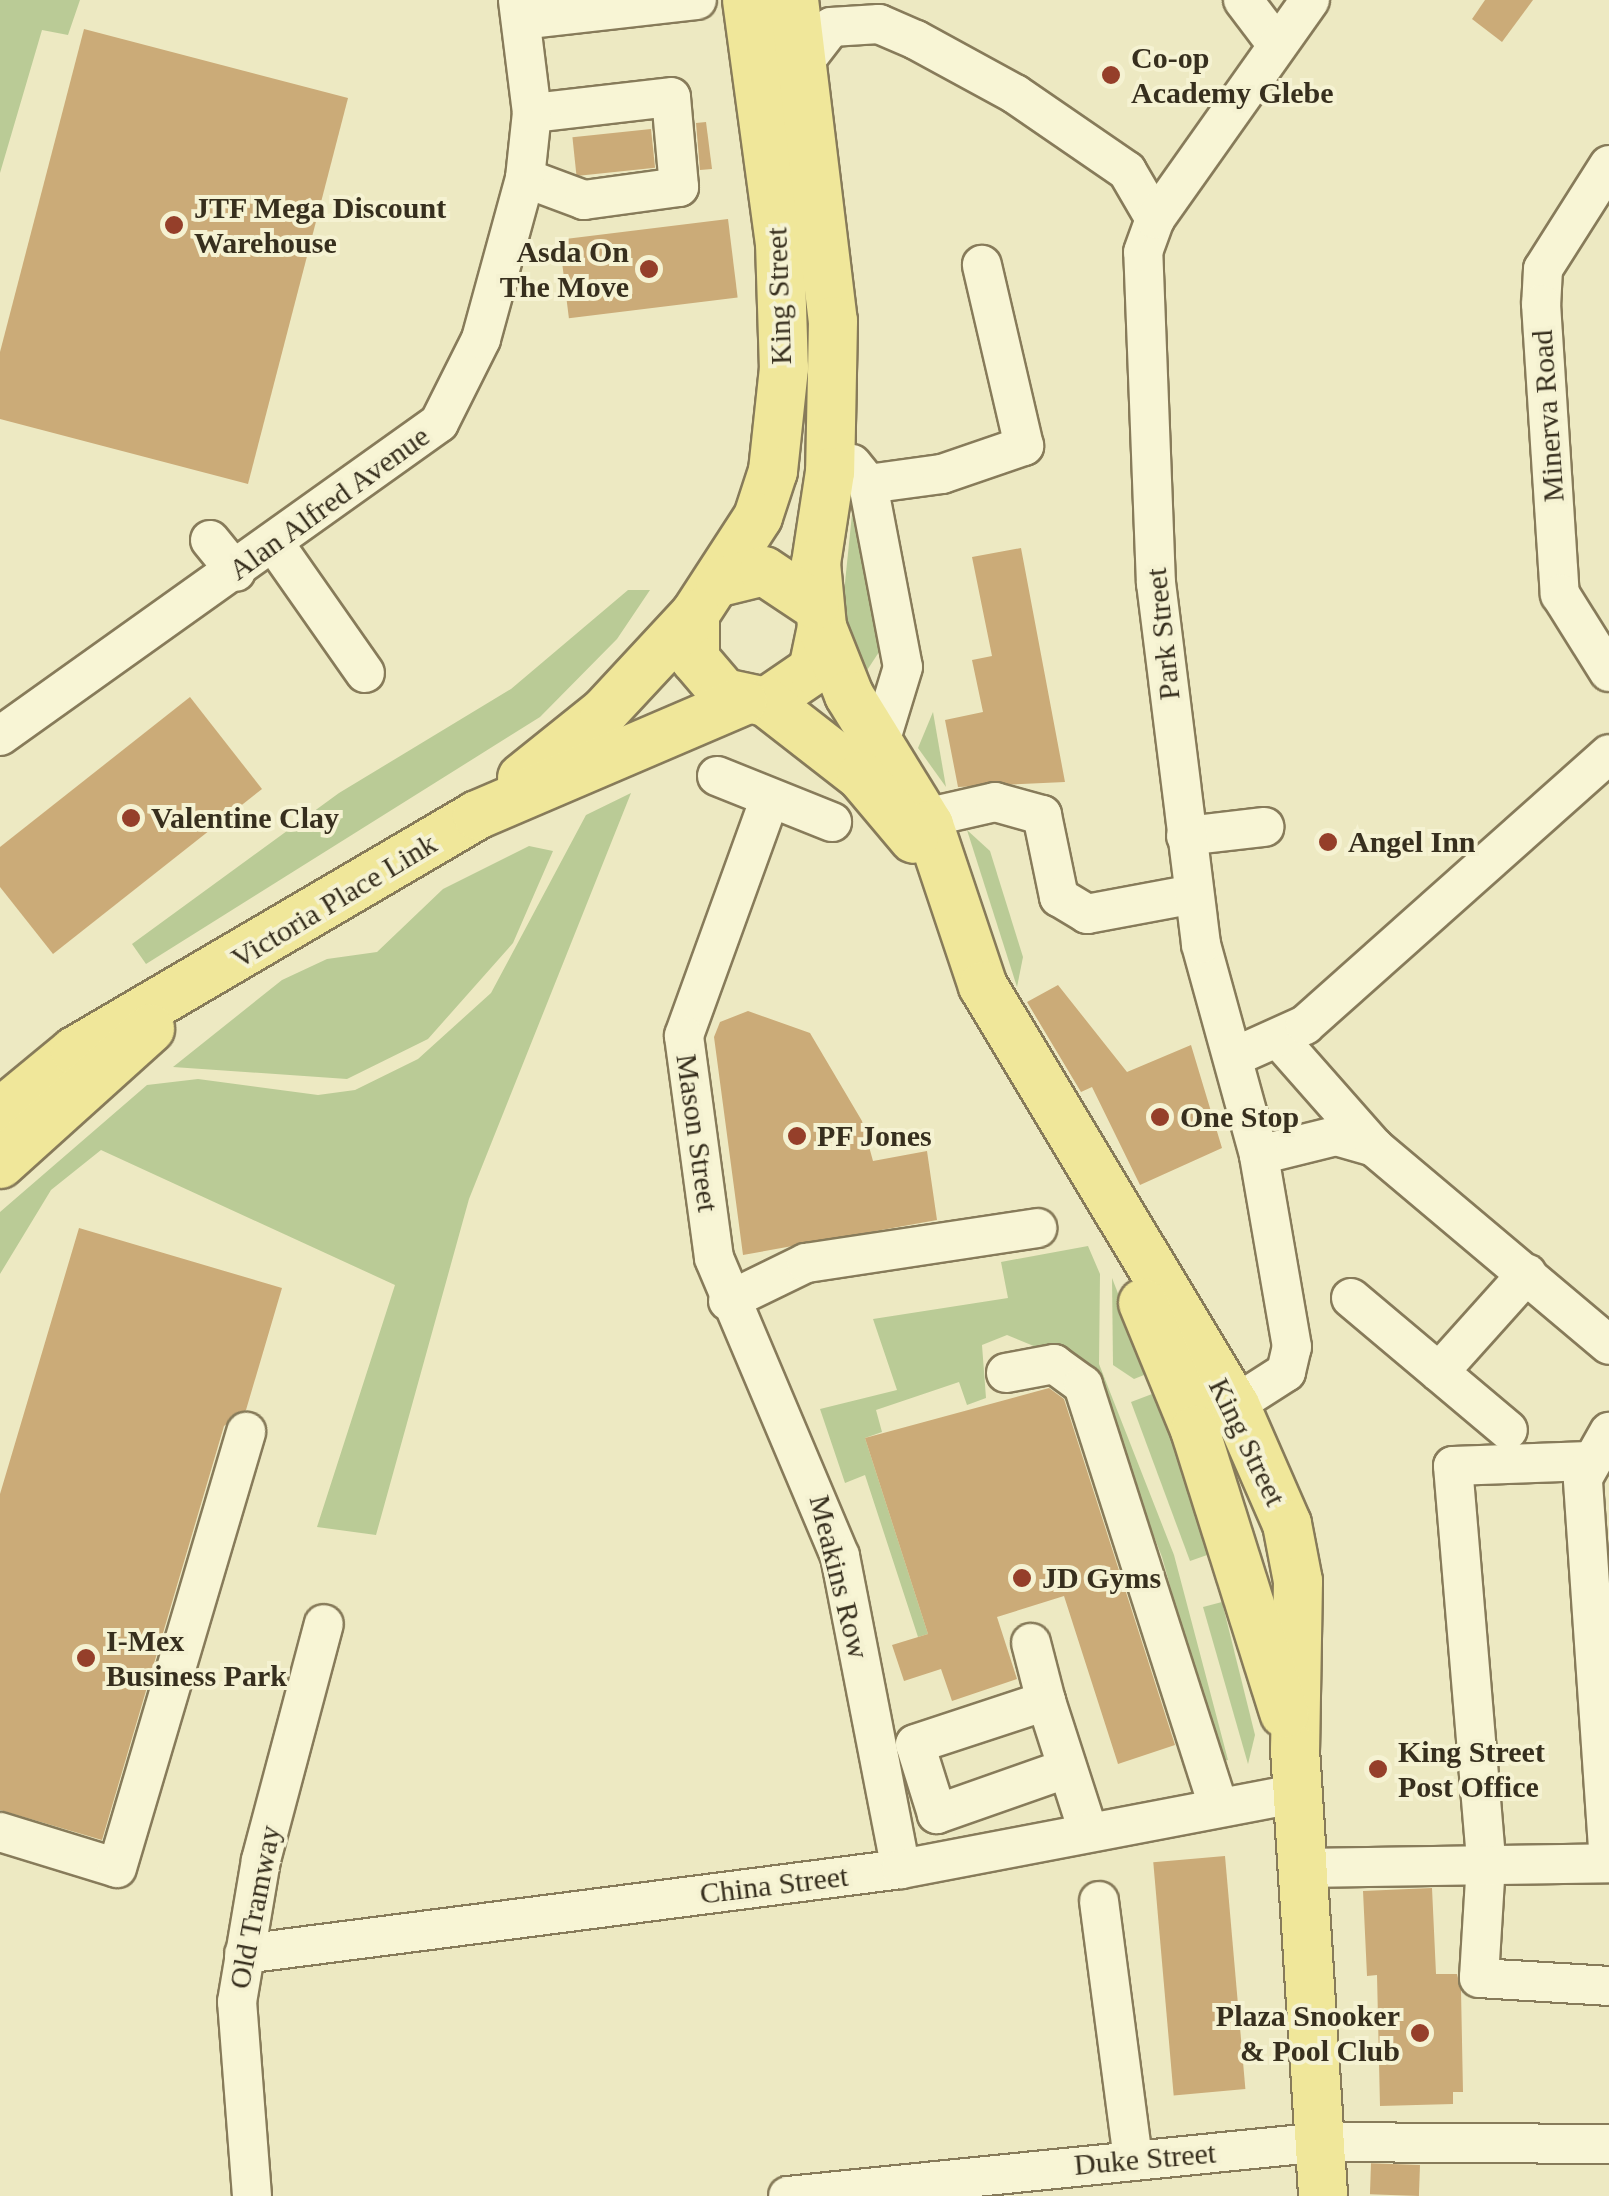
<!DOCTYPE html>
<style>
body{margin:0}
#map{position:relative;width:1609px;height:2196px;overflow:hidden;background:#ede9c2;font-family:Georgia,serif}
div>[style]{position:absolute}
.green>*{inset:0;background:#bacb96}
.building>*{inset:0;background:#cbab78;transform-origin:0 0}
.roads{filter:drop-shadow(2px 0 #877b5a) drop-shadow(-2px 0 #877b5a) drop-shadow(0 2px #877b5a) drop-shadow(0 -2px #877b5a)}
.minor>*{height:38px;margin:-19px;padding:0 19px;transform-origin:19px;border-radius:19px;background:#f8f5d5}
.major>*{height:48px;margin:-24px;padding:0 24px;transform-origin:24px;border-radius:24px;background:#f0e79a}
.dots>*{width:28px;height:28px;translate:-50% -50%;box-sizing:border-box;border:5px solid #f5f2d2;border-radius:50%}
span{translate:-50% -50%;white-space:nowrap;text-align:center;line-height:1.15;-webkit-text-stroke:8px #f5f2d2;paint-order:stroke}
.poi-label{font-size:30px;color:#372f1e;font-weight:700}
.left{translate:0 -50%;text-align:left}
.right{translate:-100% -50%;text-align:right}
.street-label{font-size:30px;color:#372f1e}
</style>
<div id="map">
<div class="green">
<i style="clip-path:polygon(0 0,80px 0,68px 35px,42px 30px,0 173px)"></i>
<i style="clip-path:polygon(852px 514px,881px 649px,858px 684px,841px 622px)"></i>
<i style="clip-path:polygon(628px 590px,650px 590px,617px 639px,540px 717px,146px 964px,132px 944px,339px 793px,511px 689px)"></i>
<i style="clip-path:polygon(933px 712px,946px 787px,918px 748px)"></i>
<i style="clip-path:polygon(631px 793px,469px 1199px,376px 1535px,317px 1527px,395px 1285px,101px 1150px,51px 1190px,0 1274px,0 1212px,147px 1085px,198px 1079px,318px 1095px,355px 1090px,418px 1059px,491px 993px,586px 815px)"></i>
<i style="clip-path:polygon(967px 830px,990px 851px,1023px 957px,1017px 987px)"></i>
<i style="clip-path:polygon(529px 846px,553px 851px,513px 943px,428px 1039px,347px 1079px,173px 1067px,282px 980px,327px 959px,377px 952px,443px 889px)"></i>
<i style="clip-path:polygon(1088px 1246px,1100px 1274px,1099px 1364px,1174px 1555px,1228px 1760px,1219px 1762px,1162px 1557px,1120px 1449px,1068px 1360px,1007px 1335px,982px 1345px,986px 1398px,967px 1405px,959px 1382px,876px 1410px,882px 1432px,865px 1438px,928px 1634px,918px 1637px,865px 1475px,845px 1483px,820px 1409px,897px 1390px,873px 1319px,1008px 1298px,1001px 1262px)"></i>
<i style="clip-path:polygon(1112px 1278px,1149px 1373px,1134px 1379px,1113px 1365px)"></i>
<i style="clip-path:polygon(1160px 1391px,1210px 1554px,1190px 1561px,1131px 1402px)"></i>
<i style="clip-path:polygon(1222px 1602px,1255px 1735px,1248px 1764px,1203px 1607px)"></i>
</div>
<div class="building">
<i style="clip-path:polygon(1485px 0,1533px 0,1502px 42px,1472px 19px)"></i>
<i style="clip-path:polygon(84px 29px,348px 98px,248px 484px,0 419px,0 352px)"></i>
<i style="clip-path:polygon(706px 122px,712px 169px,700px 170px,696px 123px)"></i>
<i style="left:651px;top:129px;width:39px;height:79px;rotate:84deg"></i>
<i style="left:728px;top:219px;width:79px;height:170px;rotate:83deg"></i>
<i style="clip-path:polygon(1021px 548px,1065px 782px,958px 787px,945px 720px,983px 712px,972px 660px,992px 656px,972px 557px)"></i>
<i style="clip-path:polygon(190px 697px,262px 789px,53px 954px,0 887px,0 847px)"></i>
<i style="clip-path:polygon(1058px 985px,1127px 1072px,1191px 1045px,1222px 1148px,1140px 1185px,1092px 1087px,1081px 1092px,1027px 1002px)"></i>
<i style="clip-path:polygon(748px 1011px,810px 1033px,862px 1121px,873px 1161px,927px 1151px,937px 1220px,743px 1255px,714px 1037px,720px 1022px)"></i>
<i style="clip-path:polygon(79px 1228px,282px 1288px,246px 1410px,224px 1426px,102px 1840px,0 1810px,0 1494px)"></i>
<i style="clip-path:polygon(1049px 1388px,1064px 1399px,1175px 1745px,1118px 1764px,1064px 1596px,997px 1617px,1017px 1679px,952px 1701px,941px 1669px,904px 1681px,892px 1645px,928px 1634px,865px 1438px)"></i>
<i style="left:1225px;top:1856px;width:234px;height:72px;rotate:85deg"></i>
<i style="clip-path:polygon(1432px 1888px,1436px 1974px,1457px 1974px,1461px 1990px,1463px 2092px,1453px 2092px,1453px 2104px,1380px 2106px,1377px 1975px,1367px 1976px,1363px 1891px)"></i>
<i style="left:1420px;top:2165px;width:31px;height:49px;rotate:92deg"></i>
</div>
<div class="roads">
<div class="minor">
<i style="left:1243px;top:0;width:56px;rotate:52.9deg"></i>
<i style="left:521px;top:20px;width:177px;rotate:-6.5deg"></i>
<i style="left:801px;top:66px;width:49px;rotate:-52.4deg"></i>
<i style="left:831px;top:27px;width:48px;rotate:-3.6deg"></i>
<i style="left:879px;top:24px;width:40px;rotate:23.4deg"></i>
<i style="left:916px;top:40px;width:113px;rotate:28.6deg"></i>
<i style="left:1015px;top:94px;width:136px;rotate:34.5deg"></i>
<i style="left:1127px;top:171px;width:56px;rotate:59.7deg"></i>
<i style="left:1609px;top:165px;width:123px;rotate:122.4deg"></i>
<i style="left:1543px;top:269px;width:35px;rotate:93deg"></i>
<i style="left:1541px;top:304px;width:291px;rotate:86.3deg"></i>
<i style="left:1560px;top:594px;width:92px;rotate:57.9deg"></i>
<i style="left:525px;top:178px;width:63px;rotate:20.4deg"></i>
<i style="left:584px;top:200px;width:96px;rotate:-7.8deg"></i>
<i style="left:679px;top:187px;width:90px;rotate:-95.1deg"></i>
<i style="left:671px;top:97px;width:140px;rotate:173.4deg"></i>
<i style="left:852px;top:464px;width:26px;rotate:51deg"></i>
<i style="left:868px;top:484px;width:186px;rotate:79.2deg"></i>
<i style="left:903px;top:667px;width:75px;rotate:107deg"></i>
<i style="left:868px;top:484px;width:75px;rotate:-7.7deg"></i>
<i style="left:942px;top:474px;width:87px;rotate:-18.9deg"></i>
<i style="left:1024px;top:446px;width:186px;rotate:-103.1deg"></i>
<i style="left:210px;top:540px;width:41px;rotate:50.9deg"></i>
<i style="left:276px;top:546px;width:155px;rotate:55deg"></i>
<i style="left:0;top:736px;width:539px;rotate:-35.49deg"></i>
<i style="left:439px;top:423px;width:94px;rotate:-63.4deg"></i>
<i style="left:481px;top:339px;width:167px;rotate:-74.7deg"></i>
<i style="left:525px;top:178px;width:65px;rotate:-83.9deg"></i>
<i style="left:532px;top:113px;width:114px;rotate:-97.1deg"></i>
<i style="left:717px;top:776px;width:124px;rotate:21.8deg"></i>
<i style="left:770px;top:798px;width:253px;rotate:109.9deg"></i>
<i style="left:684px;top:1036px;width:224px;rotate:82.3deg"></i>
<i style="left:714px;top:1258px;width:324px;rotate:67.1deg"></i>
<i style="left:840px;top:1556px;width:319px;rotate:79deg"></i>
<i style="left:925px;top:818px;width:72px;rotate:-12.9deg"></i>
<i style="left:995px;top:802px;width:49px;rotate:15.5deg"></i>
<i style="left:1042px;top:815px;width:84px;rotate:78.3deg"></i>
<i style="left:1059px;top:897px;width:33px;rotate:31deg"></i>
<i style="left:1087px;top:914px;width:109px;rotate:-10.6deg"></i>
<i style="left:1186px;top:836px;width:79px;rotate:-6.6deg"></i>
<i style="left:1278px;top:1038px;width:145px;rotate:48.6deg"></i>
<i style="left:1236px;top:1056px;width:76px;rotate:-24.2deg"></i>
<i style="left:1305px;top:1025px;width:407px;rotate:-41.7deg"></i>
<i style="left:1259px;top:1155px;width:79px;rotate:-13.9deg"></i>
<i style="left:1336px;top:1136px;width:40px;rotate:16deg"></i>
<i style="left:1374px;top:1147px;width:307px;rotate:40.1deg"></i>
<i style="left:1351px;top:1298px;width:205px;rotate:40.1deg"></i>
<i style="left:728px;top:1301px;width:87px;rotate:-26deg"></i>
<i style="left:806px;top:1263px;width:234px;rotate:-8.6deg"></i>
<i style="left:1439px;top:1372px;width:132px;rotate:-48.1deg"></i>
<i style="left:1006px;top:1373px;width:49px;rotate:-10.6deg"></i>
<i style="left:1054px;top:1364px;width:36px;rotate:36deg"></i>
<i style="left:1083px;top:1385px;width:442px;rotate:72.2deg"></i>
<i style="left:1211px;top:1420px;width:89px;rotate:-32.6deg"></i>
<i style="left:1286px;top:1372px;width:26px;rotate:-77deg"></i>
<i style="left:1292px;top:1347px;width:195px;rotate:-99.8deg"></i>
<i style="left:1259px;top:1155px;width:219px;rotate:-105.4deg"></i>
<i style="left:1201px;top:944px;width:363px;rotate:-97.1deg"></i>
<i style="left:1156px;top:584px;width:332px;rotate:-92.2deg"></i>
<i style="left:1143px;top:252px;width:35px;rotate:-70deg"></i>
<i style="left:1155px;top:219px;width:268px;rotate:-54.7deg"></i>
<i style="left:1589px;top:1461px;width:136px;rotate:177.9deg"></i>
<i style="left:1453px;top:1466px;width:398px;rotate:85.2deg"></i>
<i style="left:1486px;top:1863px;width:115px;rotate:93.5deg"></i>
<i style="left:1479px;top:1978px;width:130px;rotate:3.5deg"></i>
<i style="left:1031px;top:1643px;width:60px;rotate:75.5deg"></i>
<i style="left:1065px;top:1769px;width:136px;rotate:160.6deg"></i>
<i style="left:937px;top:1814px;width:73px;rotate:-107.4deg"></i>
<i style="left:915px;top:1744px;width:138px;rotate:-18.2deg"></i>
<i style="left:1046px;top:1701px;width:137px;rotate:72.1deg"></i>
<i style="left:0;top:1832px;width:122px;rotate:17.1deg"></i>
<i style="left:117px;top:1868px;width:455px;rotate:-73.5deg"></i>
<i style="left:1609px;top:1863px;width:386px;rotate:-93.9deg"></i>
<i style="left:1583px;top:1478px;width:53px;rotate:-60.5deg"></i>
<i style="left:1306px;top:1868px;width:303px;rotate:-0.9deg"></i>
<i style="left:1099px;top:1901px;width:262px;rotate:82.5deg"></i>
<i style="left:244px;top:1954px;width:662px;rotate:-7.37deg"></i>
<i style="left:901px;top:1869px;width:406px;rotate:-10.8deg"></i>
<i style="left:252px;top:2196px;width:195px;rotate:-94.4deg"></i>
<i style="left:237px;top:2002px;width:144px;rotate:-80.4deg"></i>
<i style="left:261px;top:1860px;width:244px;rotate:-75.1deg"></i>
<i style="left:788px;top:2196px;width:537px;rotate:-5.77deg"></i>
<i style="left:1322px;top:2142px;width:287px;rotate:0.4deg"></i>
</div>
<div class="major">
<i style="left:747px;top:0;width:245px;rotate:82.3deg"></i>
<i style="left:780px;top:243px;width:125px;rotate:88.2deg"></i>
<i style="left:784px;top:368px;width:104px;rotate:96.1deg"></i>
<i style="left:773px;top:471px;width:48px;rotate:108.1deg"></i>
<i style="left:758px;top:517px;width:116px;rotate:123deg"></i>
<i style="left:695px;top:614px;width:45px;rotate:90deg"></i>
<i style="left:695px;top:659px;width:45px;rotate:49.5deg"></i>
<i style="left:724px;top:693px;width:43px;rotate:12.1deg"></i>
<i style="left:766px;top:702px;width:57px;rotate:-34.2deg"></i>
<i style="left:813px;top:670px;width:44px;rotate:-78.2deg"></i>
<i style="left:794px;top:0;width:323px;rotate:83.1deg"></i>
<i style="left:833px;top:321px;width:151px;rotate:91.1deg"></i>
<i style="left:830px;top:472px;width:92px;rotate:98.7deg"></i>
<i style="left:816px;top:563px;width:64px;rotate:84.6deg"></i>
<i style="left:822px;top:627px;width:73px;rotate:68.3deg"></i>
<i style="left:849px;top:695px;width:153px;rotate:58.4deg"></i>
<i style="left:929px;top:825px;width:170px;rotate:71.5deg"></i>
<i style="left:983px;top:986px;width:489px;rotate:59deg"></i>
<i style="left:1235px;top:1405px;width:130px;rotate:66.4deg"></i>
<i style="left:1287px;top:1524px;width:58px;rotate:79.1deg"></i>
<i style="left:1298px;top:1581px;width:168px;rotate:91deg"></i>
<i style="left:1295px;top:1749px;width:448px;rotate:86.4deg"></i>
<i style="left:720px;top:582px;width:45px;rotate:-14deg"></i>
<i style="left:764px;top:571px;width:61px;rotate:33.7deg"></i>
<i style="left:766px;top:702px;width:120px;rotate:37.9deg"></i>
<i style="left:861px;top:776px;width:82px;rotate:49.9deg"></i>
<i style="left:522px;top:778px;width:105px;rotate:-38.8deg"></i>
<i style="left:604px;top:712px;width:134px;rotate:-47.1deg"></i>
<i style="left:0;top:1113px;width:97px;rotate:-39.6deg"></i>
<i style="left:75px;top:1051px;width:466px;rotate:-30.4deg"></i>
<i style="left:477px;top:815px;width:289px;rotate:-23.2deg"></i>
<i style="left:0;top:1164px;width:202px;rotate:-42deg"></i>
<i style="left:1143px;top:1303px;width:137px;rotate:67.7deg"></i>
<i style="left:1195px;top:1430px;width:297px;rotate:72.5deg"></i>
</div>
</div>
<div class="dots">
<i style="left:1111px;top:75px;background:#953f2a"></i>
<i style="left:174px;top:225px;background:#953f2a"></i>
<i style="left:649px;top:269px;background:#953f2a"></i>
<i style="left:131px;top:818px;background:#953f2a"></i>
<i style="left:1328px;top:842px;background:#953f2a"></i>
<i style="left:1160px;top:1117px;background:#953f2a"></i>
<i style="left:797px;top:1136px;background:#953f2a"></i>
<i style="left:1022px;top:1578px;background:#953f2a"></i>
<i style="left:86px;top:1658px;background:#953f2a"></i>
<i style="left:1378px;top:1769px;background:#953f2a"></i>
<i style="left:1420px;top:2033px;background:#953f2a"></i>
</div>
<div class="poi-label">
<span class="left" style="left:1131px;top:75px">Co-op<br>Academy Glebe</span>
<span class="left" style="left:194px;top:225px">JTF Mega Discount<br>Warehouse</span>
<span class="right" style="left:629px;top:269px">Asda On<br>The Move</span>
<span class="left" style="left:151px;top:818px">Valentine Clay</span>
<span class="left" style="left:1348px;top:842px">Angel Inn</span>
<span class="left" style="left:1180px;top:1117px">One Stop</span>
<span class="left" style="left:817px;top:1136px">PF Jones</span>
<span class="left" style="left:1042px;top:1578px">JD Gyms</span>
<span class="left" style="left:106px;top:1658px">I-Mex<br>Business Park</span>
<span class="left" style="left:1398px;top:1769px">King Street<br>Post Office</span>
<span class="right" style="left:1400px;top:2033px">Plaza Snooker<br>&amp; Pool Club</span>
</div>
<div class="street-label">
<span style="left:779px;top:296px;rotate:-92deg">King Street</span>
<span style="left:1548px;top:416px;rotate:-94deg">Minerva Road</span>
<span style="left:329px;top:503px;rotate:-36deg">Alan Alfred Avenue</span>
<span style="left:1163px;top:634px;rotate:-96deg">Park Street</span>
<span style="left:334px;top:901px;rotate:-31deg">Victoria Place Link</span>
<span style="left:697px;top:1133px;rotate:82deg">Mason Street</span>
<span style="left:1247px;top:1442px;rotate:64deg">King Street</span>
<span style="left:839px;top:1577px;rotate:76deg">Meakins Row</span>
<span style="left:774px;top:1885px;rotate:-7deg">China Street</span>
<span style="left:255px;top:1907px;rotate:-79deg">Old Tramway</span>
<span style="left:1145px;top:2159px;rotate:-5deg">Duke Street</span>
</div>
</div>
